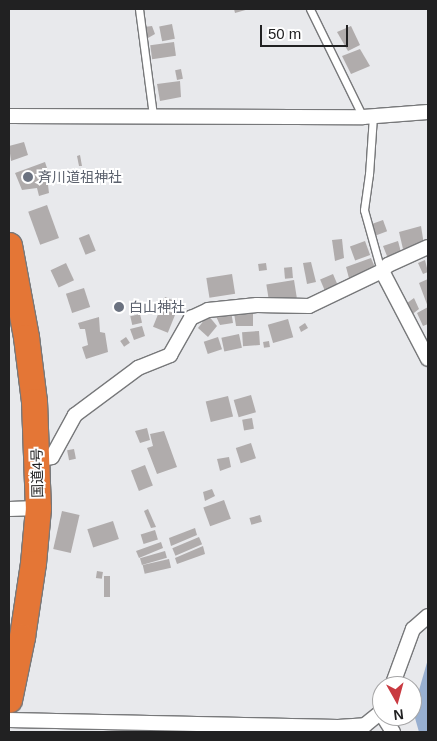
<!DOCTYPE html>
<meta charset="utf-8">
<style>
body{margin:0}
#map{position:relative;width:437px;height:741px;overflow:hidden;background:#e8e9ec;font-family:Helvetica,"Noto Sans JP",sans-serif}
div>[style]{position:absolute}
.water>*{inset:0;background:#98afd0}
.building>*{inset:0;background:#b0acac;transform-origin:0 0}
.roads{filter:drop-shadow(1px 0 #77787a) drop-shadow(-1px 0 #77787a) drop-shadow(0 1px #77787a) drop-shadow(0 -1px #77787a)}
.lane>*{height:7px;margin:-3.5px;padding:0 3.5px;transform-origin:3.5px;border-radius:3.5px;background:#fff}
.street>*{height:14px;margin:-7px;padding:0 7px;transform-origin:7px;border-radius:7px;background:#fff}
.highway>*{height:25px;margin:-12.5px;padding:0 12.5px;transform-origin:12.5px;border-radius:12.5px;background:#e47636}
.dots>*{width:14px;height:14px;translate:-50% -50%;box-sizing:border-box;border:2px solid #fff;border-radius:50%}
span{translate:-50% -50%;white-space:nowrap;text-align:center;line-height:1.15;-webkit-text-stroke:4px #fff;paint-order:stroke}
.worship-label{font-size:14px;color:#5b616d}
.left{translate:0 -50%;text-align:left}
.street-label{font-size:14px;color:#212122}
.frame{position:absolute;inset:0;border:10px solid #212122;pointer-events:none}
.north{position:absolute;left:372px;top:676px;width:50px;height:50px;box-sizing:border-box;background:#fff;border:1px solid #a6a6a7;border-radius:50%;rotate:173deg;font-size:14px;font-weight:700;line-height:20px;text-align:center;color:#212122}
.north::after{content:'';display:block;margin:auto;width:18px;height:22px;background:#c93a41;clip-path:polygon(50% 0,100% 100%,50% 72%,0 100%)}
.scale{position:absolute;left:260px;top:25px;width:88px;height:22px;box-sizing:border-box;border:2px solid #212122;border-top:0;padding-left:6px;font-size:15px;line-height:18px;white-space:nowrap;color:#212122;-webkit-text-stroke:4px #fff;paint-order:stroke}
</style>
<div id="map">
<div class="water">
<i style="clip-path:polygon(428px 659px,428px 732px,419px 732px,413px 711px)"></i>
</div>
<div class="building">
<i style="clip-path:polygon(234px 9px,249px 9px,235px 13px)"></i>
<i style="left:172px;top:24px;width:15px;height:13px;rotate:79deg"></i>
<i style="clip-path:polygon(152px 26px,155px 34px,148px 38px,144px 27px)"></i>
<i style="clip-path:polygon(351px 26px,360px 45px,348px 51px,337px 32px)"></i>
<i style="left:174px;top:42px;width:14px;height:24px;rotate:82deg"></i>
<i style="clip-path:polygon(360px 49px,370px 66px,351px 74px,342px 56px)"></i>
<i style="left:181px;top:69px;width:10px;height:6px;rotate:79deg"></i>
<i style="clip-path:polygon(180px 81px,181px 97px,160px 101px,157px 84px)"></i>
<i style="clip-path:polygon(24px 142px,28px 155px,11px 161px,9px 146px)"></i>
<i style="clip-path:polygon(80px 155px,82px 166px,79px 166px,77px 156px)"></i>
<i style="clip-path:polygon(45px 162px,52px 183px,48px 185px,49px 193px,39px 196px,37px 188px,22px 190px,15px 173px)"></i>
<i style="left:47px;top:205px;width:35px;height:20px;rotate:70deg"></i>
<i style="left:383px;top:220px;width:12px;height:12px;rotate:70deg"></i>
<i style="clip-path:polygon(421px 226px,424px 245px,403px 249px,399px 232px)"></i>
<i style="left:89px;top:234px;width:18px;height:11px;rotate:68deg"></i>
<i style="clip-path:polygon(342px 239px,344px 258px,335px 261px,332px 240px)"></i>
<i style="left:365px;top:241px;width:15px;height:16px;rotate:70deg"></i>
<i style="clip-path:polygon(398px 241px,402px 256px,389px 261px,383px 246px)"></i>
<i style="clip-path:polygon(371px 258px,376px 270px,350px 282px,346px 267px)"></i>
<i style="clip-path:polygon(425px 260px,428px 272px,423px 274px,418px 263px)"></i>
<i style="clip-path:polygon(311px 262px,316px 282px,307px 284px,303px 263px)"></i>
<i style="left:66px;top:263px;width:19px;height:17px;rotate:65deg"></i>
<i style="left:266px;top:263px;width:7px;height:8px;rotate:82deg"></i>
<i style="left:292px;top:267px;width:11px;height:8px;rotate:85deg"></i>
<i style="left:232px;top:274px;width:20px;height:26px;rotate:81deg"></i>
<i style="left:333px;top:274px;width:13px;height:14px;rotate:67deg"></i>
<i style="clip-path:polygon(428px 279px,428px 324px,423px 326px,417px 313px,428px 307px,419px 283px)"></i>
<i style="left:294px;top:280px;width:18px;height:28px;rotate:81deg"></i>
<i style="left:84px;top:288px;width:20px;height:19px;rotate:72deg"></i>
<i style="left:165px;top:297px;width:16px;height:32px;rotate:22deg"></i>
<i style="clip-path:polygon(414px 298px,419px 309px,410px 316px,403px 306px)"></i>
<i style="clip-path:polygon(231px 311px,233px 323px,220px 325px,215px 314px)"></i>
<i style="clip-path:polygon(253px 311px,253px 326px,236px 326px,234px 313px)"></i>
<i style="left:140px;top:314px;width:9px;height:10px;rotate:77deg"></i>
<i style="clip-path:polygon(208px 315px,217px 326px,208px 337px,198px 328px)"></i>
<i style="clip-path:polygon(99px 317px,100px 332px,105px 333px,108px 352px,86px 359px,82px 347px,88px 345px,85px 329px,80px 329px,78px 323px)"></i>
<i style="left:288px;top:319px;width:19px;height:21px;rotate:74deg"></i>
<i style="clip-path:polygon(305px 323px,308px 328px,301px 332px,299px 327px)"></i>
<i style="clip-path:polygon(142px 326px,145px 336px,134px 340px,130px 329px)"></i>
<i style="left:259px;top:331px;width:14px;height:17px;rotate:86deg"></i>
<i style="left:239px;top:334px;width:14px;height:18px;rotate:78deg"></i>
<i style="left:126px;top:337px;width:7px;height:7px;rotate:56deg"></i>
<i style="left:218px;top:337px;width:13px;height:15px;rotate:72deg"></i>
<i style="left:269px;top:341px;width:6px;height:6px;rotate:81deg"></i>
<i style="left:251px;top:395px;width:18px;height:18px;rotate:74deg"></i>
<i style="left:228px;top:396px;width:21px;height:23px;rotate:76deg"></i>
<i style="left:252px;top:418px;width:11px;height:10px;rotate:80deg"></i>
<i style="clip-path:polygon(147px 428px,150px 440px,140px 443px,135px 431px)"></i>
<i style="clip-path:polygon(164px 431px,177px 467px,157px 474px,147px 448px,153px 446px,150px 434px)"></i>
<i style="left:251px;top:443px;width:16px;height:16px;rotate:72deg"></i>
<i style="left:74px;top:449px;width:10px;height:7px;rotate:79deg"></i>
<i style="clip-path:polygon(229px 457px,231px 467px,220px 471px,217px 459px)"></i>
<i style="left:145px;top:465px;width:22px;height:15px;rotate:69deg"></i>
<i style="clip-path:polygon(212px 489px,215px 496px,205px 501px,203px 492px)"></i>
<i style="left:224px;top:500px;width:20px;height:22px;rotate:70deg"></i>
<i style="clip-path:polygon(148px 509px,156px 527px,151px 528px,144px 511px)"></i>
<i style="left:62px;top:511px;width:18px;height:39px;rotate:13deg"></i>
<i style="left:260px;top:515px;width:7px;height:11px;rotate:74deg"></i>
<i style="left:113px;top:521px;width:19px;height:27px;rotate:72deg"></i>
<i style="clip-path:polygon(195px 528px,197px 535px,171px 546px,169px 538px)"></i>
<i style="left:155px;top:530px;width:10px;height:15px;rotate:73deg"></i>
<i style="left:199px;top:537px;width:8px;height:29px;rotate:67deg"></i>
<i style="clip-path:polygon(161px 542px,163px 548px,139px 558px,136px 551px)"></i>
<i style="clip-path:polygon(203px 546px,205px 554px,177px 564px,175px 558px)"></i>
<i style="left:165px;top:551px;width:7px;height:26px;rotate:74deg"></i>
<i style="left:169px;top:559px;width:9px;height:27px;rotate:77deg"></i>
<i style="left:97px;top:571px;width:6px;height:7px;rotate:9deg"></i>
<i style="left:104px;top:576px;width:6px;height:21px"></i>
</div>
<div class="roads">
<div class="lane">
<i style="left:139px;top:9px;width:108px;rotate:82.5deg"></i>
<i style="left:310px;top:9px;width:120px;rotate:63.9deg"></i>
<i style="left:373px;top:116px;width:58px;rotate:93.9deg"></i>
<i style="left:369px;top:174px;width:36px;rotate:98deg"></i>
<i style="left:364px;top:210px;width:63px;rotate:74.4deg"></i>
</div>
<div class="street">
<i style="left:9px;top:116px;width:354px;rotate:0.2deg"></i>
<i style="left:363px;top:117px;width:65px;rotate:-4.4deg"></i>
<i style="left:382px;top:271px;width:99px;rotate:62.4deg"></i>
<i style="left:37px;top:460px;width:15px;rotate:-11deg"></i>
<i style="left:52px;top:457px;width:48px;rotate:-61.3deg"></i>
<i style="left:75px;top:415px;width:79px;rotate:-36.7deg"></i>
<i style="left:138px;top:368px;width:35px;rotate:-22deg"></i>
<i style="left:170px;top:355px;width:43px;rotate:-60.4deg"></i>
<i style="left:191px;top:318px;width:19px;rotate:-25deg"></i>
<i style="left:208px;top:310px;width:49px;rotate:-5.8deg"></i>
<i style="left:257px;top:305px;width:52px;rotate:1.1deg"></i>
<i style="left:309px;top:306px;width:81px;rotate:-25.6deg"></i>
<i style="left:382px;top:271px;width:8px;rotate:-45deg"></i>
<i style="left:388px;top:265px;width:44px;rotate:-24.2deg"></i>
<i style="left:9px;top:509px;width:29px;rotate:-2deg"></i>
<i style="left:392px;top:686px;width:61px;rotate:-69.8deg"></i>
<i style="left:413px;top:629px;width:20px;rotate:-41deg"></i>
<i style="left:383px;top:716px;width:19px;rotate:58deg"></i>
<i style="left:9px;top:720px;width:329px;rotate:1.2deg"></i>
<i style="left:338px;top:727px;width:27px;rotate:-4deg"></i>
<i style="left:365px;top:725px;width:22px;rotate:-39deg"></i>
</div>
<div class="highway">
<i style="left:9px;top:245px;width:94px;rotate:79.5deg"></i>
<i style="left:26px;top:337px;width:64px;rotate:82.9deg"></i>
<i style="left:34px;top:401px;width:107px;rotate:87.9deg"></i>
<i style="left:38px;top:508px;width:55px;rotate:95.2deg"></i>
<i style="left:33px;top:563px;width:75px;rotate:98.5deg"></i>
<i style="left:22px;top:637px;width:64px;rotate:101.7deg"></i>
</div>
</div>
<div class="dots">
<i style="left:28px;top:177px;background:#6b7280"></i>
<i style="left:119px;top:307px;background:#6b7280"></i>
</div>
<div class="worship-label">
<span class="left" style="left:38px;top:177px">斉川道祖神社</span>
<span class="left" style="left:129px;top:307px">白山神社</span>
</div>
<div class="street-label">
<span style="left:37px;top:473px;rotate:-91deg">国道4号</span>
</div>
<div class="frame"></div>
<div class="north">N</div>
<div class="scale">50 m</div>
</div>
